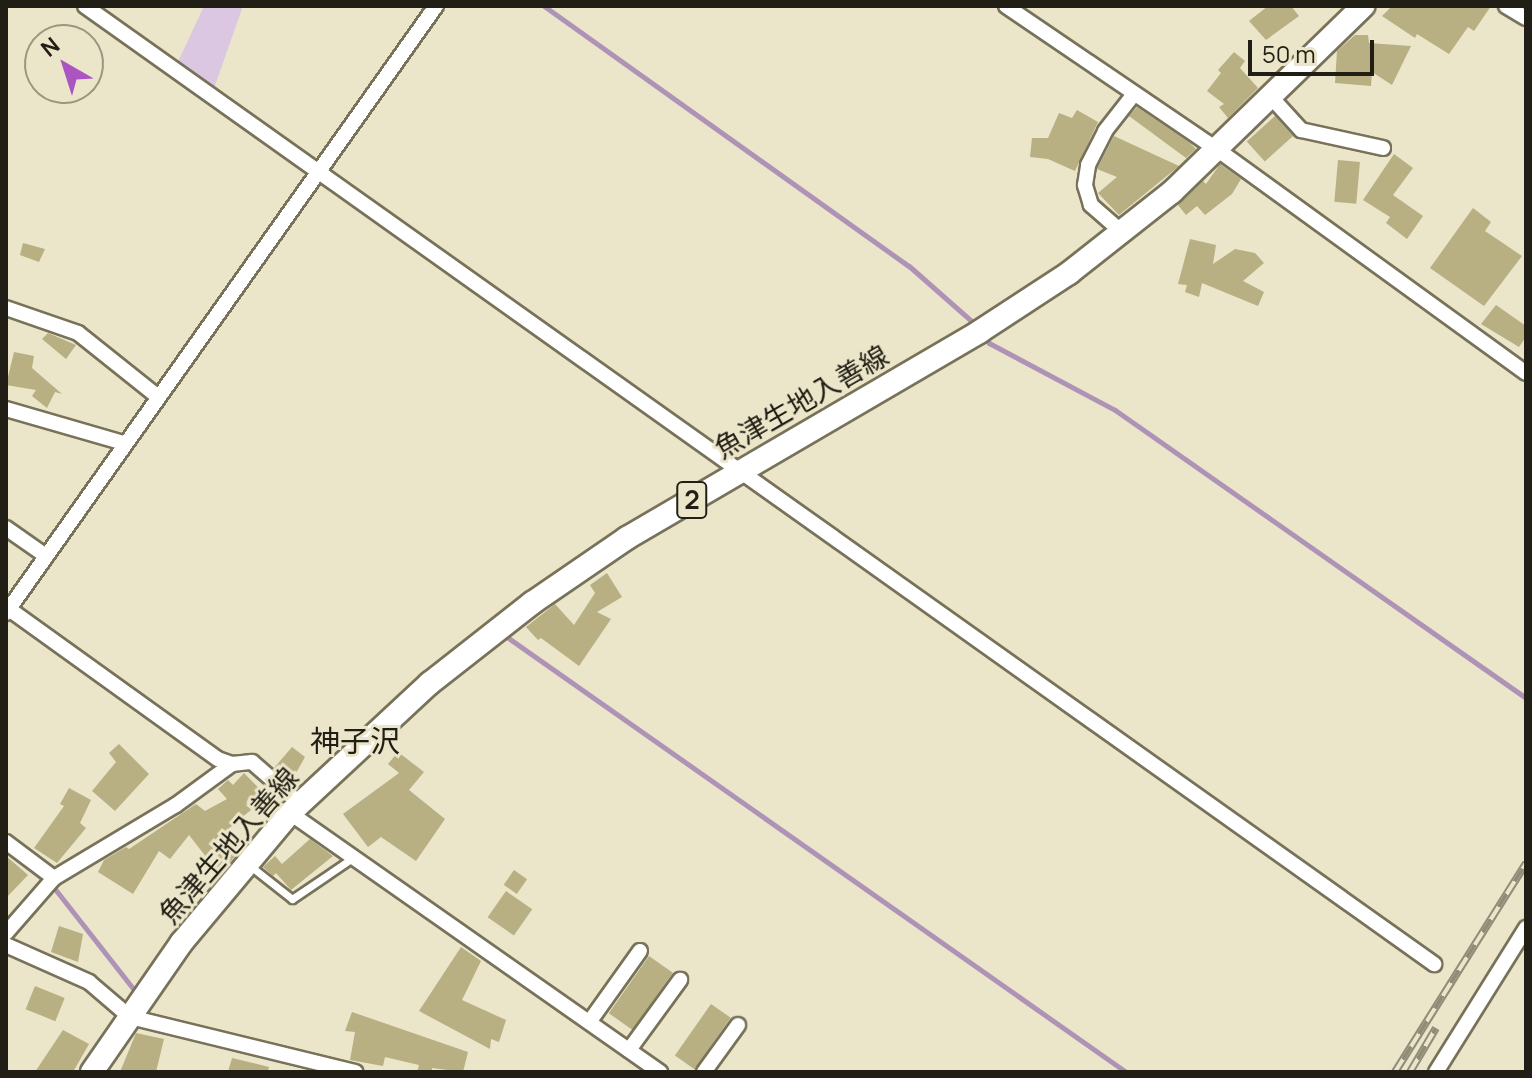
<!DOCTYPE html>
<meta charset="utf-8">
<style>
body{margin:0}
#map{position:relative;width:1532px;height:1078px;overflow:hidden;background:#ebe5c9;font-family:Manrope,"Noto Sans JP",sans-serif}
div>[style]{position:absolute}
.green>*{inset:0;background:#dcc7e3}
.stream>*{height:5px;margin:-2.5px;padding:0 2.5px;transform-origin:2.5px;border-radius:2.5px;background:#af93b7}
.building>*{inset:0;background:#b8af83;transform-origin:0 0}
.roads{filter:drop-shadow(2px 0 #777259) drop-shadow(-2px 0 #777259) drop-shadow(0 2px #777259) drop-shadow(0 -2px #777259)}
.lane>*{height:7px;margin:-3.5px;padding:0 3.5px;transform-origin:3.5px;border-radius:3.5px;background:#fff}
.street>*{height:14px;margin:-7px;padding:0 7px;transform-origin:7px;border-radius:7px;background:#fff}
.primary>*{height:22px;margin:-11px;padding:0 11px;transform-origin:11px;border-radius:11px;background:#fff}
.rail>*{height:8px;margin-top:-4px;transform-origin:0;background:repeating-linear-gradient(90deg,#ebe5c9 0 15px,#908c78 0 30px);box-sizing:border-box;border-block:2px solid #908c78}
span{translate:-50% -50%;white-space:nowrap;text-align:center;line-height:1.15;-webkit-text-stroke:6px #ebe5c9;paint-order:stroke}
.shield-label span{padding:2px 6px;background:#ebe5c9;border:2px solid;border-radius:6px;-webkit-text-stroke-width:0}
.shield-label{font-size:26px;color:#211f15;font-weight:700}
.street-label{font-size:28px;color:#211f15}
.neighbourhood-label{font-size:30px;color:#211f15}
.frame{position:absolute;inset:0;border:8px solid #211f15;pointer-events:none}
.north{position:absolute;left:24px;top:24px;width:80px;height:80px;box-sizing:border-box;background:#ebe5c9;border:2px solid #9a9681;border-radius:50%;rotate:321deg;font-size:22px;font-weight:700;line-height:32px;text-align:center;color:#211f15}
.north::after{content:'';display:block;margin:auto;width:28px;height:36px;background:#ab55c3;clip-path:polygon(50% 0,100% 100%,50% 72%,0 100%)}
.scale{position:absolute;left:1248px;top:40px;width:126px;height:36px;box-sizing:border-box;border:4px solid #211f15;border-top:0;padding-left:10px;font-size:24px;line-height:28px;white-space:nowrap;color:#211f15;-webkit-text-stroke:6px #ebe5c9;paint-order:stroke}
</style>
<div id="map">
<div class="green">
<i style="clip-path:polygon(204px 6px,243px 6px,213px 91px,177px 64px)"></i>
</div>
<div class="stream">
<i style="left:544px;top:6px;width:448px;rotate:35.5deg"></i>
<i style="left:909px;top:266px;width:91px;rotate:41.4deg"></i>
<i style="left:1525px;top:6px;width:1px;rotate:45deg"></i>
<i style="left:983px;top:334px;width:11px;rotate:56deg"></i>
<i style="left:989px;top:343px;width:143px;rotate:28deg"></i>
<i style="left:1115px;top:410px;width:502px;rotate:35.02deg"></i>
<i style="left:507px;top:637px;width:757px;rotate:35.1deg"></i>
<i style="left:27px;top:866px;width:36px;rotate:39deg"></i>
<i style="left:55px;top:889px;width:135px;rotate:51.9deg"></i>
</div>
<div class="building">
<i style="clip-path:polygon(1268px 6px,1291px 6px,1299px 16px,1266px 40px,1249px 21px)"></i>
<i style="clip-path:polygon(1392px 6px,1491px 6px,1474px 31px,1468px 27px,1449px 54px,1417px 34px,1415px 38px,1382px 16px)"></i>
<i style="clip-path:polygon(1355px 35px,1368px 35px,1369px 43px,1411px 46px,1392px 85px,1372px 72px,1371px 86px,1335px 83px,1337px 51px)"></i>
<i style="clip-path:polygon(1234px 52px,1245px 61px,1240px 68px,1258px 88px,1228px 118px,1219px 107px,1224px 104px,1207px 91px,1221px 73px,1218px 70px)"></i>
<i style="clip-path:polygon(1137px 107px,1190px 143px,1196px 149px,1186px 158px,1129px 116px)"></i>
<i style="clip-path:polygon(1077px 110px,1098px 122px,1075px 171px,1048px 159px,1030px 157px,1032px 138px,1048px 138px,1059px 113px,1072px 118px)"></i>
<i style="left:1275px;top:116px;width:27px;height:38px;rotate:48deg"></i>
<i style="clip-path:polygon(1114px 136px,1179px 166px,1119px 215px,1098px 193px,1117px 177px,1097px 169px)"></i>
<i style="clip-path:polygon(1394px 154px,1413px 168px,1393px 195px,1423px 216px,1407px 239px,1386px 223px,1390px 217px,1363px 200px)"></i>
<i style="left:1338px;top:160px;width:22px;height:42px;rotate:5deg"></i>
<i style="clip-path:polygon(1220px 164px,1241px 179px,1232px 194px,1205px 215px,1197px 206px,1186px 215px,1178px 205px,1203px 181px,1206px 184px)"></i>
<i style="clip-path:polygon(1473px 208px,1491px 222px,1485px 231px,1522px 256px,1484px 306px,1430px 268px)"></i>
<i style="clip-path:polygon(1190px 239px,1216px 245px,1213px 264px,1235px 249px,1255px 253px,1264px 263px,1243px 281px,1264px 292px,1258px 306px,1202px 283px,1199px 297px,1185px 292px,1187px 285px,1178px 284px)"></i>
<i style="clip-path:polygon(23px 243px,45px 249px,39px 262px,20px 255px)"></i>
<i style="clip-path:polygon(1496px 305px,1526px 326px,1526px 337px,1519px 347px,1481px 324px)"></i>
<i style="clip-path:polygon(48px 333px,76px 345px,66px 359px,42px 339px)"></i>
<i style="clip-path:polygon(14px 352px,34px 356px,32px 368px,62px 394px,55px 392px,47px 408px,32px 396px,36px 390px,6px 385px)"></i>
<i style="clip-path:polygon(607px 573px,622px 597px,597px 612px,611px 619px,579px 666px,541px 638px,538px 640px,526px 627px,555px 604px,574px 625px,595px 593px,590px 585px)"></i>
<i style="clip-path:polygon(119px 744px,149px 774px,115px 811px,92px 791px,116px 762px,109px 753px)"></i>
<i style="clip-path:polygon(292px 747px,305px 757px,292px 780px,274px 768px)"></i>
<i style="clip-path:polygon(398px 752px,424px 772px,409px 790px,445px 819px,416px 861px,381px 837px,368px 847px,343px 814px,399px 773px,388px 764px)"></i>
<i style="clip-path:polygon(244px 773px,277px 807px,269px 816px,258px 804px,227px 830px,241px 849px,230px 862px,217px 871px,189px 835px,170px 859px,159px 851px,133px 894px,98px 872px,104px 860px,126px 847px,129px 849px,196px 804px,205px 811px,227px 799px,218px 789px,228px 780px,233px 785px)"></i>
<i style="clip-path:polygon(69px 788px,91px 800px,80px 823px,86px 828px,57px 863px,34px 848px,64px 806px,60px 804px)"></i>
<i style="clip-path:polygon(310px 839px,333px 856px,291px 890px,276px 873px,273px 876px,263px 867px,275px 856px,282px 864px)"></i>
<i style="clip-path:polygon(6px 856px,28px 875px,6px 898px)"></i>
<i style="left:514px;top:870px;width:16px;height:18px;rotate:35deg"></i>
<i style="left:506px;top:891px;width:32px;height:32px;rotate:35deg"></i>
<i style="clip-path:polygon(59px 926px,83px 934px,78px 962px,51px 952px)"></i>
<i style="clip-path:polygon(461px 947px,481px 961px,462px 1000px,506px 1020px,499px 1042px,491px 1039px,490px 1049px,419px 1011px)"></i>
<i style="left:649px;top:956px;width:29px;height:70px;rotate:35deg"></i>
<i style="left:35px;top:986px;width:32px;height:25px;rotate:22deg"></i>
<i style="left:711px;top:1004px;width:24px;height:63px;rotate:35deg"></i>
<i style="clip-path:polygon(352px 1012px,468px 1052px,463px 1072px,432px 1068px,432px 1072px,417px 1072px,419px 1065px,385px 1057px,383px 1066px,350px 1060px,355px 1032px,345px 1031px)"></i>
<i style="clip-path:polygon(63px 1030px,89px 1044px,73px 1072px,35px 1072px)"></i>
<i style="clip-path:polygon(136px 1033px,164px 1039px,156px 1072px,120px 1072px)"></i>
<i style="clip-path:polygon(232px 1058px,269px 1067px,268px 1072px,228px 1072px)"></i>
</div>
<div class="roads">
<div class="lane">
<i style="left:249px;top:865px;width:55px;rotate:38.3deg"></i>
<i style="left:292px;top:899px;width:75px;rotate:-34.1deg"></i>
</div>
<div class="street">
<i style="left:85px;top:6px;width:1655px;rotate:35.38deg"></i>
<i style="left:1006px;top:6px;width:256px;rotate:34.2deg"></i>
<i style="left:1218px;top:150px;width:380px;rotate:35.9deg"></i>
<i style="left:1506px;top:6px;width:23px;rotate:31deg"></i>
<i style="left:1271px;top:97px;width:45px;rotate:47.7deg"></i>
<i style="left:1301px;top:130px;width:84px;rotate:12.4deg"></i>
<i style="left:1123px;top:233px;width:43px;rotate:-138.8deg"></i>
<i style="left:1091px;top:205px;width:21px;rotate:-107deg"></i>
<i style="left:1085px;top:185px;width:20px;rotate:-81deg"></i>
<i style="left:1088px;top:165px;width:38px;rotate:-63deg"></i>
<i style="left:1105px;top:131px;width:47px;rotate:-51.9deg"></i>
<i style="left:6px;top:308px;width:76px;rotate:19.1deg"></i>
<i style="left:78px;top:333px;width:101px;rotate:38.6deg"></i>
<i style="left:6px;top:409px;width:123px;rotate:16.1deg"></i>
<i style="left:6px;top:528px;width:49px;rotate:35deg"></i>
<i style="left:9px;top:609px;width:257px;rotate:35.7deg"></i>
<i style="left:218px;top:759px;width:15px;rotate:20deg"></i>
<i style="left:232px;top:764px;width:20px;rotate:-6deg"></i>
<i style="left:252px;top:762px;width:62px;rotate:41.1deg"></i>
<i style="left:6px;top:613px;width:744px;rotate:-54.69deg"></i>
<i style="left:290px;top:813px;width:452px;rotate:35deg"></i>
<i style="left:6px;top:842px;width:60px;rotate:36.9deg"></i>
<i style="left:6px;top:933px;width:73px;rotate:-48.9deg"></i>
<i style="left:54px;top:878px;width:142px;rotate:-30.9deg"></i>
<i style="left:176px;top:805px;width:69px;rotate:-36.2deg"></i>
<i style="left:6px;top:945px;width:91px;rotate:24deg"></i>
<i style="left:89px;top:982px;width:54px;rotate:40.5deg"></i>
<i style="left:130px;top:1017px;width:232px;rotate:13.7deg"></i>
<i style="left:590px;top:1021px;width:86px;rotate:-54.5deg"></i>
<i style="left:629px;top:1050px;width:87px;rotate:-53.9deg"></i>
<i style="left:704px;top:1072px;width:58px;rotate:-54.1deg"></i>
<i style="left:1436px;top:1072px;width:170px;rotate:-58deg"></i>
</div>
<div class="primary">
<i style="left:92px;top:1072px;width:158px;rotate:-55.3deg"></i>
<i style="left:182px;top:942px;width:168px;rotate:-50.1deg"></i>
<i style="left:290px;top:813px;width:191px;rotate:-42.9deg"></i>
<i style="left:430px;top:683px;width:130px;rotate:-38.1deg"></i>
<i style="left:532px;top:603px;width:115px;rotate:-34.4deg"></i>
<i style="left:627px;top:538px;width:408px;rotate:-30.3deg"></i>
<i style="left:979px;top:332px;width:108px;rotate:-33.2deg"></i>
<i style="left:1069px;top:273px;width:131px;rotate:-38.2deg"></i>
<i style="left:1172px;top:192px;width:267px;rotate:-44.2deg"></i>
</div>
</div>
<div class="rail">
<i style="left:1395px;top:1072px;width:247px;rotate:-57.9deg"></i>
<i style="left:1410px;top:1072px;width:51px;rotate:-59.4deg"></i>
</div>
<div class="shield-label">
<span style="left:692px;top:500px">2</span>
</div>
<div class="street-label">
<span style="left:801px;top:401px;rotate:-30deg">魚津生地入善線</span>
<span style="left:228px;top:845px;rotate:-49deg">魚津生地入善線</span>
</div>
<div class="neighbourhood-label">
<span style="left:355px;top:741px">神子沢</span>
</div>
<div class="frame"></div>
<div class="north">N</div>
<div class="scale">50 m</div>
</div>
